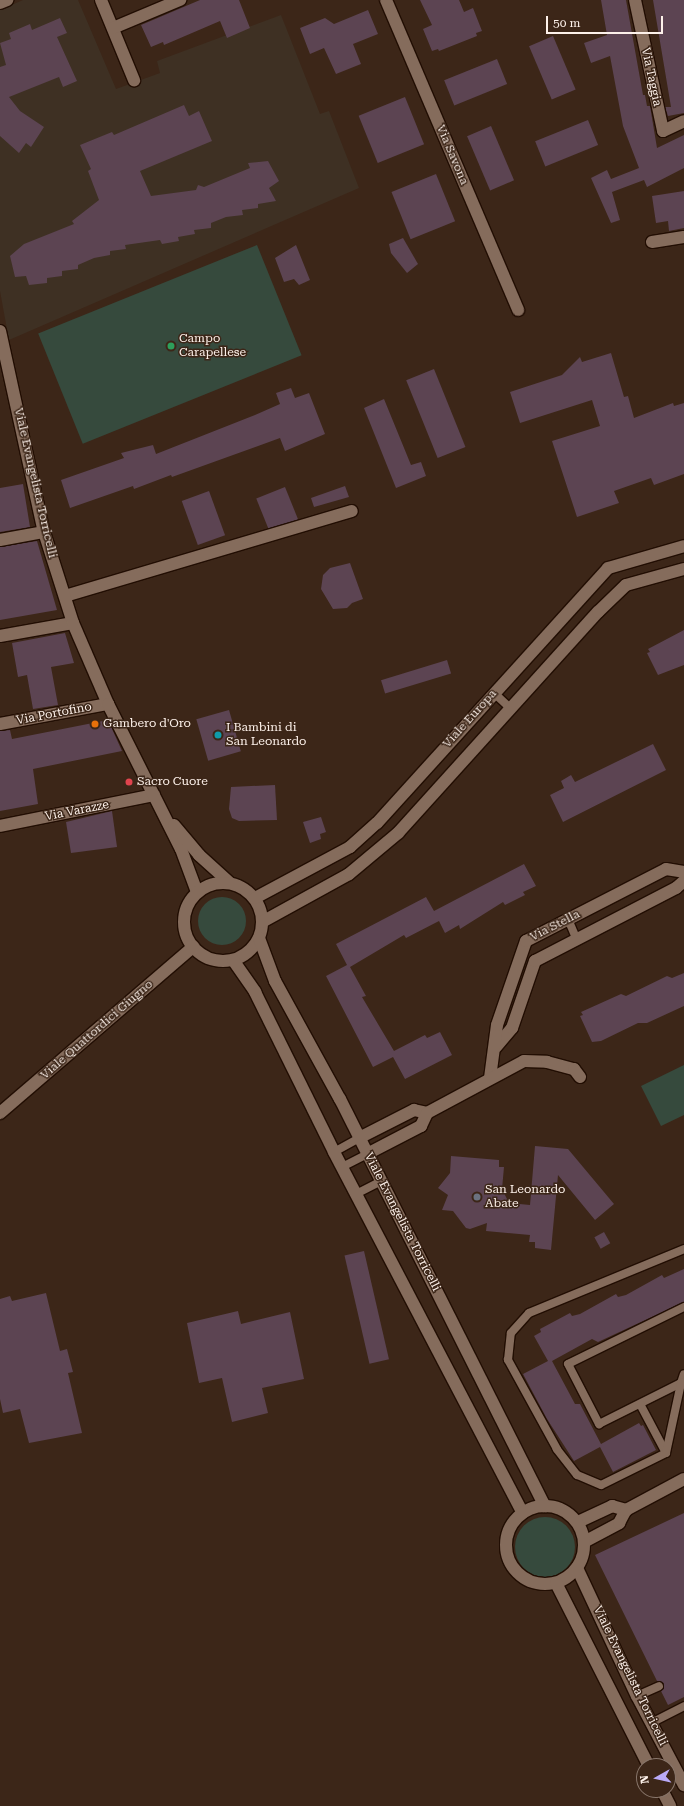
<!DOCTYPE html>
<style>
body{margin:0}
#map{position:relative;width:684px;height:1806px;overflow:hidden;background:#3c2618;font-family:"Roboto Serif",serif}
div>[style]{position:absolute}
.education>*{inset:0;background:#3e3023}
.green>*{inset:0;background:#364a3d;transform-origin:0 0}
.round{border-radius:50%}
.building>*{inset:0;background:#5c4452;transform-origin:0 0}
.roads{filter:drop-shadow(1px 0 #220e03) drop-shadow(-1px 0 #220e03) drop-shadow(0 1px #220e03) drop-shadow(0 -1px #220e03)}
.lane>*{height:8px;margin:-4px;padding:0 4px;transform-origin:4px;border-radius:4px;background:#856c5c}
.street>*{height:12px;margin:-6px;padding:0 6px;transform-origin:6px;border-radius:6px;background:#856c5c}
.secondary>*{height:12px;margin:-6px;padding:0 6px;transform-origin:6px;border-radius:6px;background:#856c5c}
.secondary>.ring{margin:-6px;padding:0;box-sizing:content-box;background:none;border:12px solid #856c5c;border-radius:50%}
.dots>*{width:11px;height:11px;translate:-50% -50%;box-sizing:border-box;border:2px solid #3c2618;border-radius:50%}
span{translate:-50% -50%;white-space:nowrap;text-align:center;line-height:1.15;-webkit-text-stroke:3px #3c2618;paint-order:stroke}
.street-label{font-size:12px;color:#fdf1ea}
.poi-label{font-size:12px;color:#fdf1ea}
.left{translate:0 -50%;text-align:left}
.north{position:absolute;left:636px;top:1758px;width:40px;height:40px;box-sizing:border-box;background:#3c2618;border:1px solid #89776c;border-radius:50%;rotate:262deg;font-size:11px;font-weight:700;line-height:16px;text-align:center;color:#fdf1ea}
.north::after{content:'';display:block;margin:auto;width:14px;height:18px;background:#baaaf7;clip-path:polygon(50% 0,100% 100%,50% 72%,0 100%)}
.scale{position:absolute;left:546px;top:16px;width:117px;height:18px;box-sizing:border-box;border:2px solid #fdf1ea;border-top:0;padding-left:5px;font-size:12px;line-height:14px;white-space:nowrap;color:#fdf1ea;-webkit-text-stroke:3px #3c2618;paint-order:stroke}
</style>
<div id="map">
<div class="education">
<i style="clip-path:polygon(23px 0,78px 0,116px 89px,160px 73px,157px 61px,281px 15px,320px 114px,329px 111px,359px 188px,9px 340px,0 291px,0 10px)"></i>
</div>
<div class="green">
<i style="left:257px;top:245px;width:119px;height:236px;rotate:68deg"></i>
<i class="round" style="left:198px;top:897px;width:48px;height:48px"></i>
<i style="clip-path:polygon(684px 1065px,684px 1115px,661px 1126px,641px 1086px)"></i>
<i class="round" style="left:515px;top:1517px;width:60px;height:60px"></i>
</div>
<div class="building">
<i style="clip-path:polygon(200px 0,239px 0,250px 28px,227px 38px,220px 21px,164px 45px,163px 42px,151px 47px,141px 25px)"></i>
<i style="clip-path:polygon(420px 0,459px 0,464px 12px,473px 8px,482px 31px,476px 33px,477px 36px,439px 51px,438px 49px,432px 51px,423px 29px,432px 25px)"></i>
<i style="clip-path:polygon(601px 0,626px 0,643px 95px,645px 95px,647px 106px,650px 106px,657px 148px,684px 135px,684px 168px,647px 187px,644px 180px,612px 192px,620px 220px,611px 223px,591px 178px,607px 170px,611px 179px,639px 168px,623px 126px,610px 56px,591px 63px,584px 43px,607px 35px)"></i>
<i style="clip-path:polygon(653px 0,684px 0,684px 113px,668px 116px,665px 107px,671px 107px)"></i>
<i style="clip-path:polygon(368px 10px,378px 34px,353px 44px,361px 64px,336px 74px,324px 48px,310px 54px,300px 28px,325px 18px,334px 24px)"></i>
<i style="clip-path:polygon(60px 18px,67px 33px,57px 37px,77px 81px,63px 87px,59px 77px,9px 97px,20px 111px,44px 127px,31px 147px,26px 143px,19px 153px,0 136px,0 67px,6px 65px,0 43px,11px 39px,9px 33px,30px 24px,32px 30px)"></i>
<i style="left:553px;top:36px;width:58px;height:26px;rotate:67deg"></i>
<i style="left:497px;top:59px;width:27px;height:57px;rotate:68deg"></i>
<i style="left:405px;top:97px;width:51px;height:50px;rotate:68deg"></i>
<i style="clip-path:polygon(184px 105px,189px 116px,199px 111px,212px 141px,140px 171px,151px 196px,196px 190px,198px 185px,204px 187px,250px 168px,248px 163px,268px 161px,279px 181px,269px 188px,276px 201px,258px 204px,258px 208px,242px 210px,243px 215px,226px 217px,211px 223px,211px 228px,194px 230px,195px 234px,178px 237px,179px 241px,162px 244px,160px 240px,125px 245px,126px 249px,110px 251px,110px 255px,94px 258px,78px 265px,78px 269px,62px 271px,62px 276px,47px 278px,47px 283px,29px 285px,26px 276px,15px 277px,10px 256px,24px 244px,74px 224px,72px 221px,99px 200px,88px 171px,91px 169px,80px 145px,112px 132px,114px 135px)"></i>
<i style="left:588px;top:120px;width:27px;height:57px;rotate:68deg"></i>
<i style="left:491px;top:126px;width:59px;height:26px;rotate:67deg"></i>
<i style="left:436px;top:174px;width:51px;height:48px;rotate:68deg"></i>
<i style="clip-path:polygon(684px 191px,684px 228px,669px 231px,668px 221px,656px 223px,652px 196px)"></i>
<i style="clip-path:polygon(403px 238px,418px 264px,407px 273px,391px 253px,389px 244px)"></i>
<i style="clip-path:polygon(296px 245px,310px 280px,299px 285px,294px 279px,284px 282px,275px 258px)"></i>
<i style="clip-path:polygon(611px 353px,624px 397px,628px 396px,634px 418px,673px 403px,674px 406px,684px 403px,684px 474px,654px 485px,651px 478px,614px 491px,619px 503px,577px 517px,552px 441px,600px 426px,592px 400px,520px 423px,510px 392px,562px 375px,580px 357px,582px 362px)"></i>
<i style="left:434px;top:369px;width:84px;height:30px;rotate:68deg"></i>
<i style="clip-path:polygon(291px 388px,295px 398px,309px 393px,325px 434px,285px 451px,280px 438px,172px 477px,171px 475px,134px 489px,133px 486px,70px 508px,61px 480px,124px 458px,121px 453px,153px 445px,156px 454px,255px 415px,280px 404px,276px 393px)"></i>
<i style="clip-path:polygon(384px 399px,411px 465px,421px 462px,426px 476px,396px 488px,364px 408px)"></i>
<i style="clip-path:polygon(23px 484px,30px 527px,0 532px,0 488px)"></i>
<i style="clip-path:polygon(345px 486px,349px 497px,314px 507px,311px 498px)"></i>
<i style="left:285px;top:487px;width:35px;height:31px;rotate:68deg"></i>
<i style="left:209px;top:491px;width:47px;height:29px;rotate:70deg"></i>
<i style="clip-path:polygon(37px 541px,57px 610px,0 620px,0 547px)"></i>
<i style="clip-path:polygon(350px 563px,363px 599px,352px 603px,347px 608px,333px 609px,321px 589px,323px 575px,330px 568px)"></i>
<i style="clip-path:polygon(684px 630px,684px 665px,658px 675px,647px 653px,650px 652px,648px 649px)"></i>
<i style="clip-path:polygon(65px 633px,74px 663px,51px 667px,58px 705px,33px 709px,27px 675px,18px 677px,12px 643px)"></i>
<i style="left:447px;top:660px;width:14px;height:69px;rotate:73deg"></i>
<i style="left:229px;top:710px;width:43px;height:34px;rotate:74deg"></i>
<i style="clip-path:polygon(108px 720px,122px 751px,33px 769px,38px 804px,0 811px,0 731px,10px 730px,12px 739px)"></i>
<i style="clip-path:polygon(653px 744px,666px 770px,563px 822px,550px 795px,564px 788px,561px 781px,571px 775px,575px 782px)"></i>
<i style="clip-path:polygon(275px 785px,277px 820px,239px 821px,232px 818px,229px 809px,231px 787px)"></i>
<i style="clip-path:polygon(112px 811px,117px 847px,71px 853px,66px 822px)"></i>
<i style="clip-path:polygon(321px 817px,326px 832px,320px 834px,321px 839px,310px 843px,303px 822px)"></i>
<i style="clip-path:polygon(524px 864px,536px 886px,523px 892px,525px 895px,505px 905px,503px 902px,460px 929px,459px 925px,445px 933px,439px 921px,406px 938px,404px 935px,350px 967px,366px 996px,362px 997px,394px 1051px,425px 1035px,427px 1038px,440px 1032px,452px 1055px,405px 1079px,393px 1057px,373px 1067px,326px 976px,347px 965px,336px 944px,426px 897px,434px 911px)"></i>
<i style="clip-path:polygon(684px 973px,684px 1006px,647px 1023px,638px 1023px,601px 1041px,592px 1042px,580px 1016px,583px 1015px,581px 1012px,621px 994px,626px 996px,667px 976px,672px 978px)"></i>
<i style="clip-path:polygon(535px 1146px,568px 1149px,614px 1204px,595px 1220px,558px 1175px,551px 1250px,535px 1248px,535px 1242px,529px 1242px,530px 1235px,486px 1231px,487px 1223px,470px 1229px,466px 1228px,453px 1211px,442px 1210px,448px 1195px,438px 1188px,450px 1173px,451px 1156px,499px 1160px,499px 1167px,504px 1167px,502px 1189px,509px 1203px,530px 1205px)"></i>
<i style="left:604px;top:1232px;width:13px;height:11px;rotate:61deg"></i>
<i style="left:364px;top:1251px;width:111px;height:20px;rotate:77deg"></i>
<i style="clip-path:polygon(684px 1269px,684px 1302px,598px 1342px,592px 1339px,552px 1361px,575px 1404px,580px 1404px,601px 1444px,639px 1423px,641px 1426px,643px 1425px,656px 1450px,613px 1472px,600px 1447px,574px 1461px,547px 1419px,523px 1374px,548px 1361px,534px 1336px,541px 1332px,540px 1329px,570px 1313px,572px 1316px,580px 1314px,616px 1294px,618px 1297px,626px 1295px,662px 1275px,664px 1278px)"></i>
<i style="clip-path:polygon(46px 1293px,60px 1351px,67px 1349px,73px 1372px,68px 1373px,82px 1433px,29px 1443px,20px 1409px,3px 1413px,0 1399px,0 1299px,10px 1296px,12px 1301px)"></i>
<i style="clip-path:polygon(238px 1311px,241px 1324px,290px 1312px,304px 1379px,262px 1388px,268px 1413px,232px 1422px,222px 1378px,199px 1383px,187px 1323px)"></i>
<i style="clip-path:polygon(684px 1513px,684px 1697px,668px 1705px,661px 1691px,664px 1683px,657px 1681px,595px 1555px)"></i>
</div>
<div class="roads">
<div class="lane">
<i style="left:494px;top:693px;width:22px;rotate:43deg"></i>
<i style="left:568px;top:919px;width:21px;rotate:67deg"></i>
<i style="left:334px;top:1152px;width:29px;rotate:-29deg"></i>
<i style="left:342px;top:1167px;width:28px;rotate:-27deg"></i>
<i style="left:356px;top:1194px;width:28px;rotate:-27deg"></i>
<i style="left:684px;top:1307px;width:129px;rotate:153.8deg"></i>
<i style="left:568px;top:1364px;width:68px;rotate:62.7deg"></i>
<i style="left:599px;top:1424px;width:92px;rotate:-26.6deg"></i>
<i style="left:681px;top:1383px;width:9px;rotate:-72deg"></i>
<i style="left:640px;top:1404px;width:55px;rotate:62deg"></i>
<i style="left:666px;top:1453px;width:72px;rotate:153.8deg"></i>
<i style="left:601px;top:1485px;width:26px;rotate:-157deg"></i>
<i style="left:577px;top:1475px;width:33px;rotate:-128deg"></i>
<i style="left:557px;top:1449px;width:102px;rotate:-118.8deg"></i>
<i style="left:508px;top:1360px;width:27px;rotate:-84deg"></i>
<i style="left:511px;top:1333px;width:27px;rotate:-48deg"></i>
<i style="left:529px;top:1313px;width:168px;rotate:-22.4deg"></i>
<i style="left:666px;top:1453px;width:72px;rotate:-77.9deg"></i>
<i style="left:637px;top:1696px;width:24px;rotate:-24deg"></i>
<i style="left:651px;top:1723px;width:37px;rotate:-27deg"></i>
</div>
<div class="street">
<i style="left:101px;top:0;width:87px;rotate:67.6deg"></i>
<i style="left:386px;top:0;width:337px;rotate:66.9deg"></i>
<i style="left:635px;top:0;width:134px;rotate:77.9deg"></i>
<i style="left:663px;top:131px;width:23px;rotate:-25deg"></i>
<i style="left:0;top:3px;width:8px;rotate:-23deg"></i>
<i style="left:113px;top:28px;width:73px;rotate:-22.7deg"></i>
<i style="left:652px;top:242px;width:32px;rotate:-9deg"></i>
<i style="left:0;top:540px;width:45px;rotate:-10.3deg"></i>
<i style="left:65px;top:596px;width:299px;rotate:-16.5deg"></i>
<i style="left:0;top:636px;width:74px;rotate:-10.1deg"></i>
<i style="left:0;top:724px;width:110px;rotate:-10.5deg"></i>
<i style="left:0;top:826px;width:157px;rotate:-11.4deg"></i>
<i style="left:496px;top:1047px;width:25px;rotate:-50deg"></i>
<i style="left:512px;top:1028px;width:71px;rotate:-71.1deg"></i>
<i style="left:535px;top:961px;width:159px;rotate:-27.4deg"></i>
<i style="left:676px;top:888px;width:11px;rotate:-41deg"></i>
<i style="left:490px;top:1078px;width:53px;rotate:-82.5deg"></i>
<i style="left:497px;top:1025px;width:89px;rotate:-71deg"></i>
<i style="left:526px;top:941px;width:157px;rotate:-27.2deg"></i>
<i style="left:666px;top:869px;width:18px;rotate:9deg"></i>
<i style="left:359px;top:1138px;width:62px;rotate:-27deg"></i>
<i style="left:414px;top:1110px;width:13px;rotate:13deg"></i>
<i style="left:427px;top:1113px;width:110px;rotate:-28.2deg"></i>
<i style="left:524px;top:1061px;width:23px;rotate:2deg"></i>
<i style="left:547px;top:1062px;width:28px;rotate:15deg"></i>
<i style="left:574px;top:1069px;width:10px;rotate:53deg"></i>
<i style="left:367px;top:1154px;width:61px;rotate:-27.4deg"></i>
<i style="left:421px;top:1126px;width:14px;rotate:-65deg"></i>
<i style="left:578px;top:1522px;width:38px;rotate:-25deg"></i>
<i style="left:612px;top:1506px;width:15px;rotate:16deg"></i>
<i style="left:584px;top:1542px;width:40px;rotate:-28deg"></i>
<i style="left:619px;top:1523px;width:15px;rotate:-62deg"></i>
<i style="left:626px;top:1510px;width:66px;rotate:-28.1deg"></i>
</div>
<div class="secondary">
<i style="left:0;top:331px;width:206px;rotate:77.7deg"></i>
<i style="left:44px;top:532px;width:96px;rotate:72.3deg"></i>
<i style="left:73px;top:623px;width:88px;rotate:66.6deg"></i>
<i style="left:108px;top:704px;width:162px;rotate:63.3deg"></i>
<i style="left:181px;top:849px;width:46px;rotate:69.6deg"></i>
<i style="left:174px;top:825px;width:39px;rotate:50deg"></i>
<i style="left:199px;top:855px;width:42px;rotate:42.1deg"></i>
<i class="ring" style="left:184px;top:883px;width:66px;height:66px"></i>
<i style="left:255px;top:898px;width:108px;rotate:-28.2deg"></i>
<i style="left:350px;top:847px;width:36px;rotate:-42deg"></i>
<i style="left:377px;top:823px;width:344px;rotate:-47.8deg"></i>
<i style="left:608px;top:568px;width:79px;rotate:-16.1deg"></i>
<i style="left:262px;top:922px;width:99px;rotate:-28.9deg"></i>
<i style="left:349px;top:874px;width:64px;rotate:-39.9deg"></i>
<i style="left:398px;top:833px;width:298px;rotate:-47.9deg"></i>
<i style="left:598px;top:612px;width:39px;rotate:-44deg"></i>
<i style="left:626px;top:585px;width:60px;rotate:-15.4deg"></i>
<i style="left:259px;top:938px;width:46px;rotate:69.6deg"></i>
<i style="left:275px;top:981px;width:135px;rotate:61.2deg"></i>
<i style="left:340px;top:1099px;width:456px;rotate:63.3deg"></i>
<i style="left:233px;top:960px;width:39px;rotate:55deg"></i>
<i style="left:255px;top:992px;width:178px;rotate:63.7deg"></i>
<i style="left:334px;top:1152px;width:407px;rotate:62.4deg"></i>
<i style="left:0;top:1113px;width:255px;rotate:-40.7deg"></i>
<i class="ring" style="left:506px;top:1506px;width:66px;height:66px"></i>
<i style="left:577px;top:1568px;width:141px;rotate:64.9deg"></i>
<i style="left:637px;top:1696px;width:101px;rotate:62.2deg"></i>
<i style="left:556px;top:1583px;width:205px;rotate:63.1deg"></i>
<i style="left:662px;top:1790px;width:18px;rotate:63deg"></i>
</div>
</div>
<div class="dots">
<i style="left:171px;top:346px;background:#2e9e5b"></i>
<i style="left:95px;top:724px;background:#e8710a"></i>
<i style="left:218px;top:735px;background:#0f9aa8"></i>
<i style="left:129px;top:782px;background:#e0444e"></i>
<i style="left:477px;top:1197px;background:#6b7280"></i>
</div>
<div class="street-label">
<span style="left:651px;top:77px;rotate:78deg">Via Taggia</span>
<span style="left:452px;top:155px;rotate:67deg">Via Savona</span>
<span style="left:35px;top:483px;rotate:77deg">Viale Evangelista Torricelli</span>
<span style="left:54px;top:714px;rotate:-11deg">Via Portofino</span>
<span style="left:470px;top:719px;rotate:-48deg">Viale Europa</span>
<span style="left:77px;top:811px;rotate:-11deg">Via Varazze</span>
<span style="left:555px;top:926px;rotate:-27deg">Via Stella</span>
<span style="left:97px;top:1030px;rotate:-41deg">Viale Quattordici Giugno</span>
<span style="left:402px;top:1222px;rotate:63deg">Viale Evangelista Torricelli</span>
<span style="left:630px;top:1676px;rotate:64deg">Viale Evangelista Torricelli</span>
</div>
<div class="poi-label">
<span class="left" style="left:179px;top:346px">Campo<br>Carapellese</span>
<span class="left" style="left:103px;top:724px">Gambero d'Oro</span>
<span class="left" style="left:226px;top:735px">I Bambini di<br>San Leonardo</span>
<span class="left" style="left:137px;top:782px">Sacro Cuore</span>
<span class="left" style="left:485px;top:1197px">San Leonardo<br>Abate</span>
</div>
<div class="north">N</div>
<div class="scale">50 m</div>
</div>
